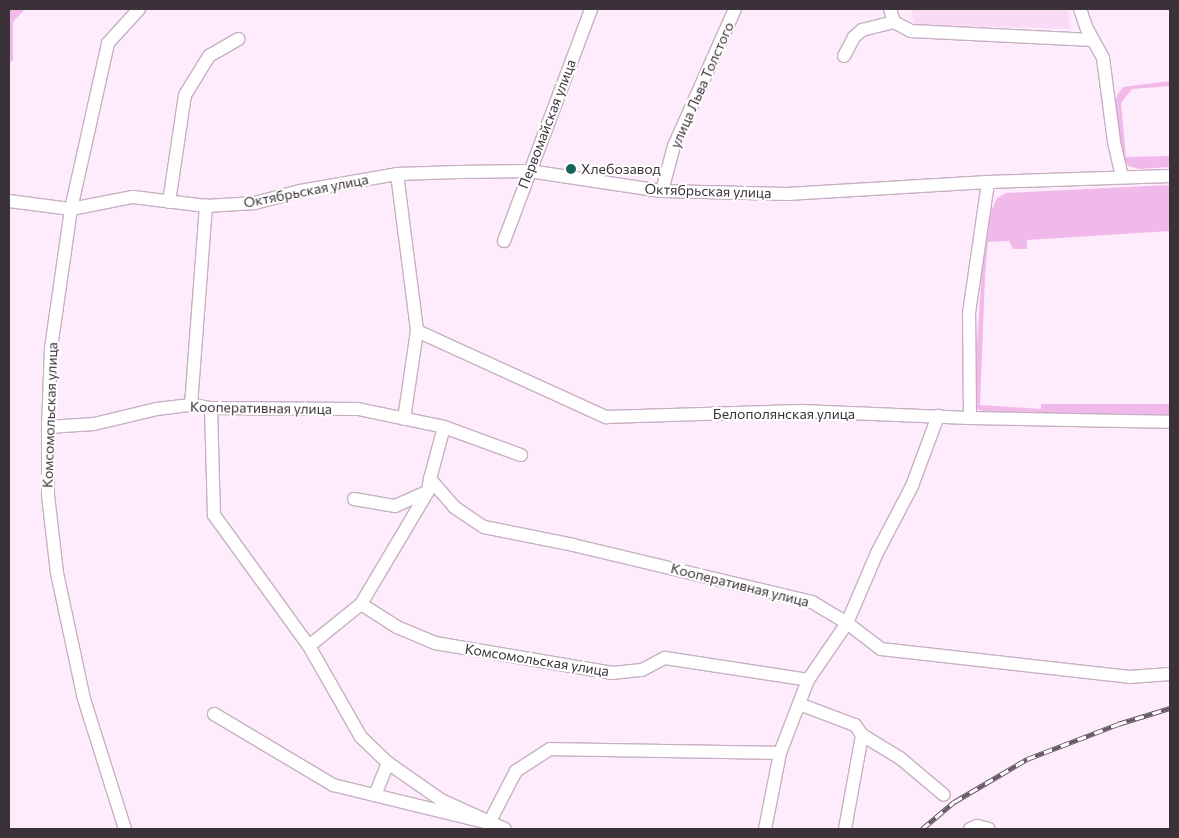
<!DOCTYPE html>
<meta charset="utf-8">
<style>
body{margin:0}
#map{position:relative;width:1179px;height:838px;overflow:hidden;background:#feebfb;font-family:Commissioner,sans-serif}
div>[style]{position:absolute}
.built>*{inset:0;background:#fadbf5}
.green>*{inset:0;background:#f1b9ea}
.roads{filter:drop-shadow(1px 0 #c7b0c3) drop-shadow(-1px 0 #c7b0c3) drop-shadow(0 1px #c7b0c3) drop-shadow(0 -1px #c7b0c3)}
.minor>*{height:12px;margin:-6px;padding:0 6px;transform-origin:6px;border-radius:6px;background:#fff}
.rail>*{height:5px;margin-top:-2.5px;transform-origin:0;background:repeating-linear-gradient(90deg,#fff 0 9px,#655963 0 18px);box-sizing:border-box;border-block:1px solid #655963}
.dots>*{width:14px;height:14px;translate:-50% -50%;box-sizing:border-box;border:2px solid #fff;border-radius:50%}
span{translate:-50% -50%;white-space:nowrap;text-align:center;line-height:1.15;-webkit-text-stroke:4px #fff;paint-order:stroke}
.street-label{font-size:14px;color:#3a3139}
.poi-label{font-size:14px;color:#3a3139}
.left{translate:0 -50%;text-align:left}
.frame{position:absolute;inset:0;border:10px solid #3a3139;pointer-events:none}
</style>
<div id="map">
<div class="built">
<i style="clip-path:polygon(912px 9px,1068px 9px,1070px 29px,914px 25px)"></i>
</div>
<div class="green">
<i style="clip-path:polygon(9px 9px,25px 9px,13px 22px,13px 60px,9px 64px)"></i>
<i style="clip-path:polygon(1170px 81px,1170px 91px,1170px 86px,1132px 89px,1121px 103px,1126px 157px,1170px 156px,1170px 167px,1139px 169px,1129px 166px,1122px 161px,1114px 106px,1118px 94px,1123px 87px)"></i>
<i style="clip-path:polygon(1170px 185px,1170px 231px,1027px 240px,1027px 249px,1013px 249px,1009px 241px,988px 242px,985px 276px,980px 405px,1041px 409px,1041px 404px,1170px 404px,1170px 415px,1063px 415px,985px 412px,977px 409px,977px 345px,984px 240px,990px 213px,997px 198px,1006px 193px)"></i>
</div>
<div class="roads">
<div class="minor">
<i style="left:890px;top:9px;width:14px;rotate:73deg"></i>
<i style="left:894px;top:22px;width:19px;rotate:28deg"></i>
<i style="left:911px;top:31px;width:182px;rotate:2.8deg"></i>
<i style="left:1080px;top:9px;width:21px;rotate:71deg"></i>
<i style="left:1087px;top:29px;width:33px;rotate:61deg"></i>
<i style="left:1103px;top:58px;width:85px;rotate:82.5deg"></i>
<i style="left:1114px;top:142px;width:36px;rotate:77deg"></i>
<i style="left:844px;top:56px;width:21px;rotate:-62deg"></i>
<i style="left:854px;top:37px;width:11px;rotate:-41deg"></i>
<i style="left:862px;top:30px;width:33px;rotate:-14deg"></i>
<i style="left:397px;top:174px;width:158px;rotate:82.7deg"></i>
<i style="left:417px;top:331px;width:89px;rotate:98.4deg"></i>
<i style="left:662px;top:191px;width:47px;rotate:-75.1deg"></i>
<i style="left:674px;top:146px;width:150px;rotate:-66deg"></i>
<i style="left:9px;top:201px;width:63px;rotate:7.4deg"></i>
<i style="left:71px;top:209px;width:63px;rotate:-11deg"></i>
<i style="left:133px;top:197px;width:74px;rotate:7deg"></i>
<i style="left:206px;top:206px;width:49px;rotate:-3.5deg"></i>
<i style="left:255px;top:203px;width:47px;rotate:-14.9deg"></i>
<i style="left:300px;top:191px;width:98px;rotate:-9.9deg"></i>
<i style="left:397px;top:174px;width:62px;rotate:-1.8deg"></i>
<i style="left:459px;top:172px;width:70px;rotate:-0.8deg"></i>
<i style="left:529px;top:171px;width:134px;rotate:8.6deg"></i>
<i style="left:662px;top:191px;width:125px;rotate:1.4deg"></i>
<i style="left:787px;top:194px;width:201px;rotate:-3.4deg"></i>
<i style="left:988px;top:182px;width:182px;rotate:-1.9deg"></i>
<i style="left:169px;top:202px;width:108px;rotate:-81.5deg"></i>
<i style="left:185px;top:95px;width:46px;rotate:-58.4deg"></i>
<i style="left:209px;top:56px;width:34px;rotate:-30deg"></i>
<i style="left:504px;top:241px;width:248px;rotate:-69.4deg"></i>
<i style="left:417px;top:331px;width:208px;rotate:24.5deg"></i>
<i style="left:606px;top:417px;width:195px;rotate:-1.8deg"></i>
<i style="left:801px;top:411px;width:169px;rotate:2.4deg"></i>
<i style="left:970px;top:418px;width:200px;rotate:1.1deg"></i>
<i style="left:191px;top:405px;width:200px;rotate:-85.7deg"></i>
<i style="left:211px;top:408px;width:107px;rotate:88.4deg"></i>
<i style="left:214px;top:515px;width:162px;rotate:54.1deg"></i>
<i style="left:309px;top:646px;width:105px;rotate:60.3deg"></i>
<i style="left:361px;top:737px;width:37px;rotate:44deg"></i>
<i style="left:388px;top:763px;width:65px;rotate:34.9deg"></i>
<i style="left:441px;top:800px;width:70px;rotate:24.4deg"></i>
<i style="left:970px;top:418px;width:105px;rotate:-90.5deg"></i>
<i style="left:969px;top:313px;width:132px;rotate:-81.7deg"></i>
<i style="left:48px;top:427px;width:46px;rotate:-3.7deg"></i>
<i style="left:94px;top:424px;width:65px;rotate:-13.4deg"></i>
<i style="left:157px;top:409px;width:34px;rotate:-7deg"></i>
<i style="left:191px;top:405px;width:20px;rotate:9deg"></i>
<i style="left:211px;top:408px;width:147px;rotate:0.4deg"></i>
<i style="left:358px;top:409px;width:88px;rotate:11.8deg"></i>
<i style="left:444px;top:427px;width:82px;rotate:20deg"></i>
<i style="left:444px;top:427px;width:54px;rotate:105.1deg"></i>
<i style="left:430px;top:479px;width:37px;rotate:49deg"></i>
<i style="left:454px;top:507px;width:36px;rotate:34deg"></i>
<i style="left:484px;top:527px;width:91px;rotate:11.4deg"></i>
<i style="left:573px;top:545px;width:246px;rotate:13.4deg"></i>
<i style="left:812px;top:602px;width:41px;rotate:31deg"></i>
<i style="left:847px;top:623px;width:43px;rotate:37.4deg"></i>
<i style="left:881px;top:649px;width:250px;rotate:6.4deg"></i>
<i style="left:1129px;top:677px;width:41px;rotate:-4.2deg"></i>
<i style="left:354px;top:499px;width:42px;rotate:9.7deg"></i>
<i style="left:395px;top:506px;width:36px;rotate:-24deg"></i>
<i style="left:361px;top:604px;width:43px;rotate:32.6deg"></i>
<i style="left:397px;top:627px;width:41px;rotate:22.8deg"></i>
<i style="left:435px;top:643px;width:180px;rotate:9.6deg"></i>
<i style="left:612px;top:673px;width:30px;rotate:-6deg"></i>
<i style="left:642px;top:670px;width:26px;rotate:-28deg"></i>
<i style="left:665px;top:658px;width:145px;rotate:8.7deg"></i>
<i style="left:309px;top:646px;width:67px;rotate:-38.9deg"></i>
<i style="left:361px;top:604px;width:131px;rotate:-59.3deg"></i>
<i style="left:428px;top:491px;width:12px;rotate:-81deg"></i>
<i style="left:799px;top:704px;width:60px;rotate:20.6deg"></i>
<i style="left:855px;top:725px;width:12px;rotate:55deg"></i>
<i style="left:862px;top:735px;width:44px;rotate:31.2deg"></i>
<i style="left:900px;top:758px;width:57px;rotate:40.1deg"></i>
<i style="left:214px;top:714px;width:139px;rotate:30.8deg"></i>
<i style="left:333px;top:785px;width:161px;rotate:13.7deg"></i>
<i style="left:489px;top:823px;width:59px;rotate:-62.6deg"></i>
<i style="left:516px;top:771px;width:40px;rotate:-32.9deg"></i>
<i style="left:550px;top:749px;width:230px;rotate:1deg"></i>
<i style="left:375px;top:795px;width:35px;rotate:-68deg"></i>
<i style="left:125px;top:829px;width:136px;rotate:-107.5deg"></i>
<i style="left:84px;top:699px;width:129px;rotate:-102.1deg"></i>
<i style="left:57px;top:573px;width:79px;rotate:-96.6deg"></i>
<i style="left:48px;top:495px;width:68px;rotate:-90deg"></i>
<i style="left:48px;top:427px;width:79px;rotate:-87.8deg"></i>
<i style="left:51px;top:348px;width:140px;rotate:-81.8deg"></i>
<i style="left:71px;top:209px;width:170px;rotate:-77.4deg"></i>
<i style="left:108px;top:43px;width:46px;rotate:-47.6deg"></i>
<i style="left:765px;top:829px;width:77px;rotate:-78.8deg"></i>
<i style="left:780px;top:753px;width:78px;rotate:-69deg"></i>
<i style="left:808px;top:680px;width:69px;rotate:-55.6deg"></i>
<i style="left:847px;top:623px;width:76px;rotate:-66.8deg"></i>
<i style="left:877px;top:553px;width:76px;rotate:-62.4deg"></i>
<i style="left:912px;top:486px;width:75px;rotate:-69.6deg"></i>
<i style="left:845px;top:829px;width:96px;rotate:-79.7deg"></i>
<i style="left:970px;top:829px;width:8px;rotate:-23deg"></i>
<i style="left:977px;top:826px;width:12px;rotate:14deg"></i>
</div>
</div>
<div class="rail">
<i style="left:922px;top:829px;width:42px;rotate:-40.2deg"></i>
<i style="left:954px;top:802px;width:85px;rotate:-30.5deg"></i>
<i style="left:1027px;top:759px;width:97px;rotate:-21deg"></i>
<i style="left:1118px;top:724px;width:54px;rotate:-17.1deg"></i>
</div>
<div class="dots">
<i style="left:571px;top:169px;background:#16635b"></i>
</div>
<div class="street-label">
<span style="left:702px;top:85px;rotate:-66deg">улица Льва Толстого</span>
<span style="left:547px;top:124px;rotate:-69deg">Первомайская улица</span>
<span style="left:306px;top:191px;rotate:-11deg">Октябрьская улица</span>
<span style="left:708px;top:191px;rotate:2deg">Октябрьская улица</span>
<span style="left:261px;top:408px;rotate:1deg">Кооперативная улица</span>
<span style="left:784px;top:414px">Белополянская улица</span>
<span style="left:50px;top:415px;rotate:-88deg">Комсомольская улица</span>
<span style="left:740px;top:585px;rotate:14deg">Кооперативная улица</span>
<span style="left:537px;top:660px;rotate:9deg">Комсомольская улица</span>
</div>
<div class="poi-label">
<span class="left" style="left:581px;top:169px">Хлебозавод</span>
</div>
<div class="frame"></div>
</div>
